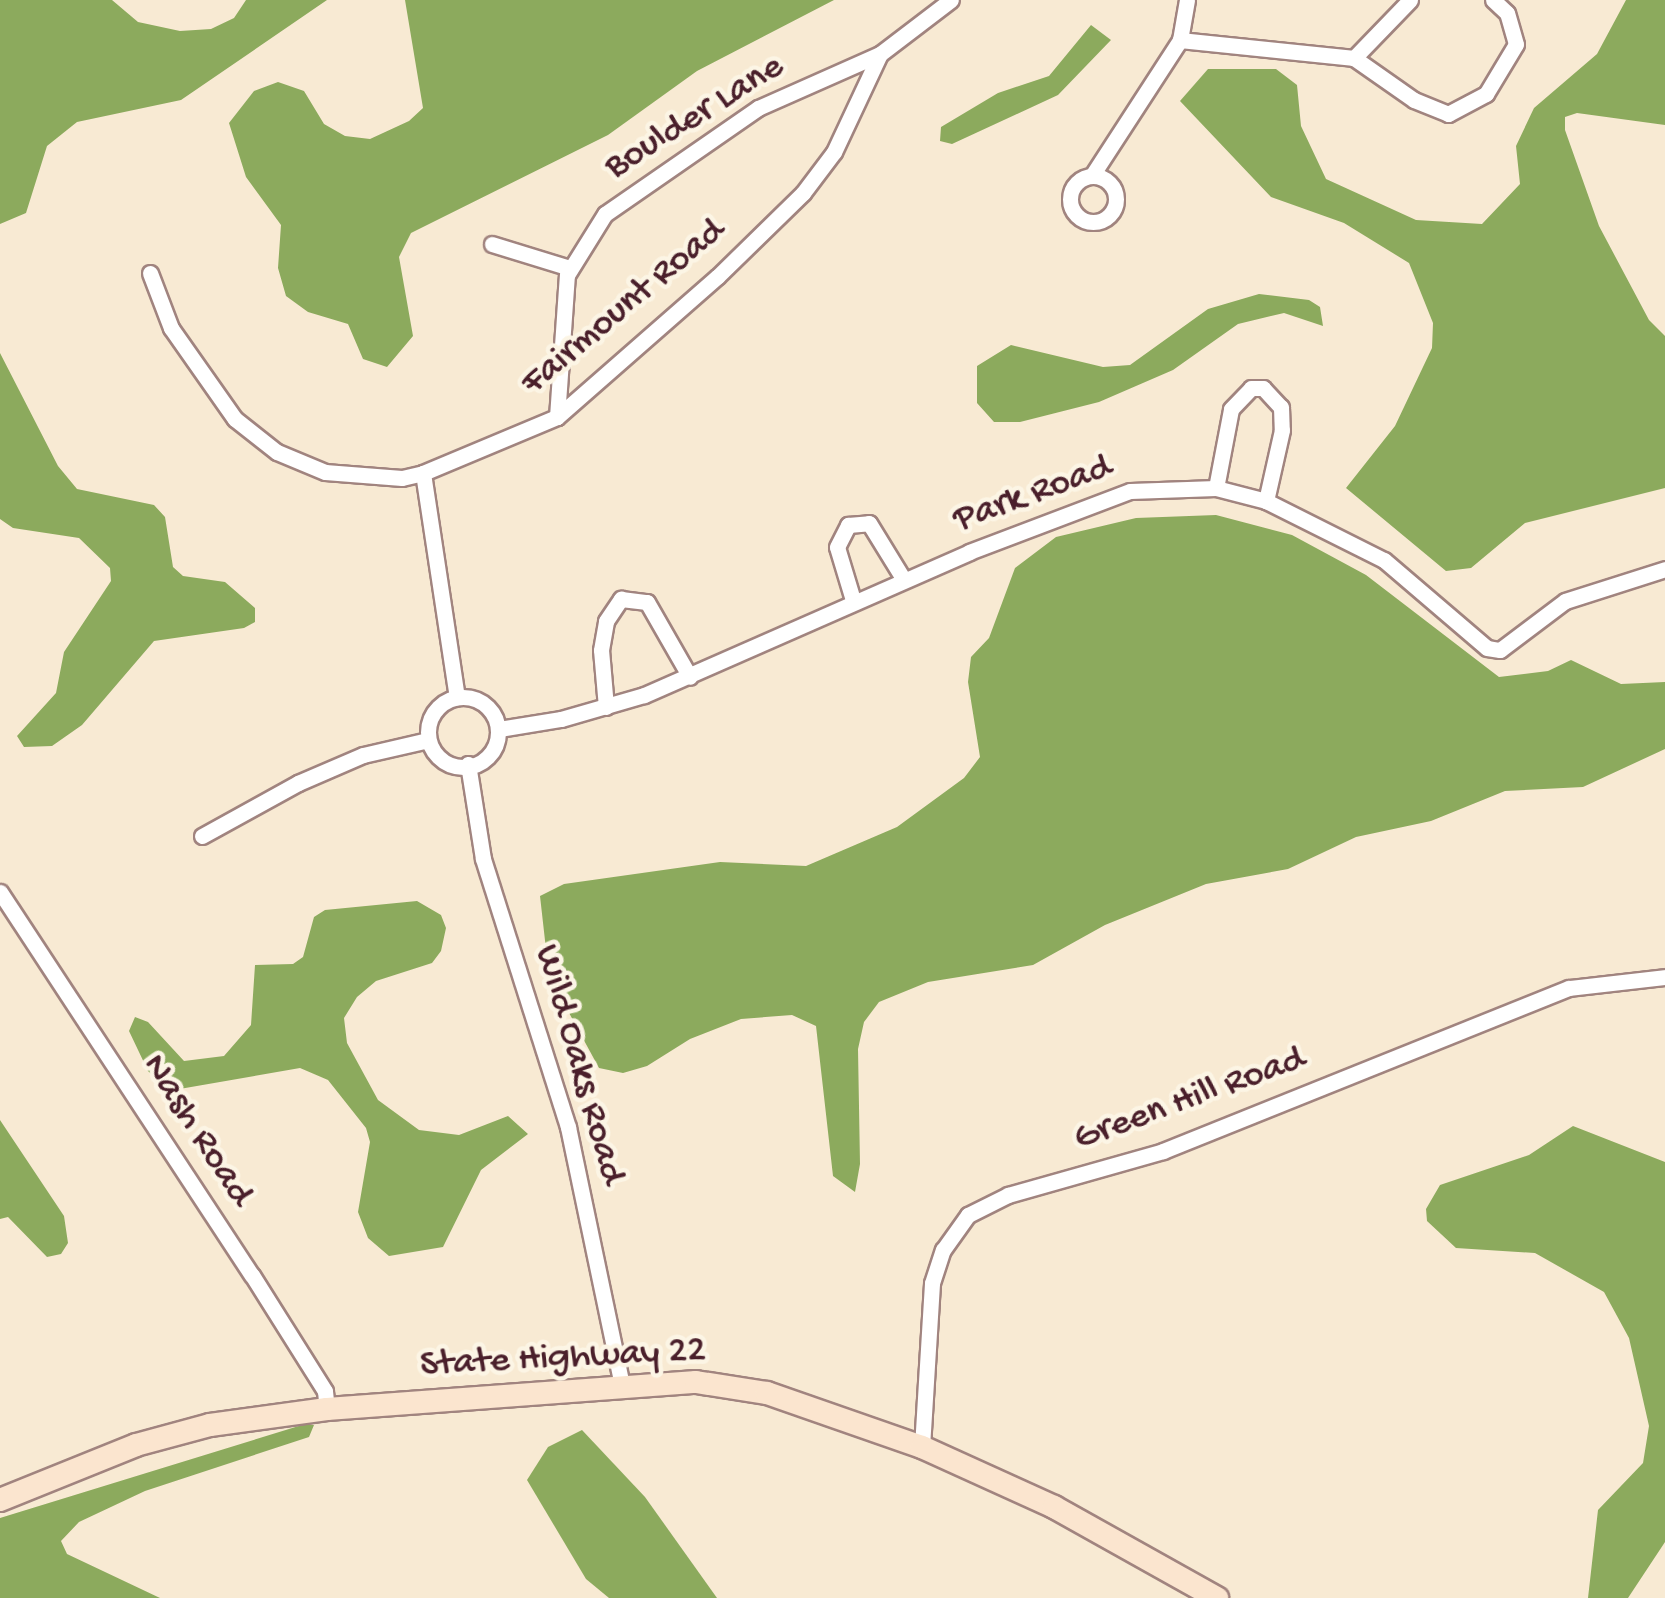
<!DOCTYPE html>
<style>
body{margin:0}
#map{position:relative;width:1665px;height:1598px;overflow:hidden;background:#f8ead3;font-family:"Gochi Hand",sans-serif}
div>[style]{position:absolute}
.forest>*{inset:0;background:#8caa5d}
.roads{filter:drop-shadow(2px 0 #a1847f) drop-shadow(-2px 0 #a1847f) drop-shadow(0 2px #a1847f) drop-shadow(0 -2px #a1847f)}
.street>*{height:15px;margin:-7.5px;padding:0 7.5px;transform-origin:7.5px;border-radius:7.5px;background:#fff}
.street>.ring{margin:-7.5px;padding:0;box-sizing:content-box;background:none;border:15px solid #fff;border-radius:50%}
.secondary>*{height:22px;margin:-11px;padding:0 11px;transform-origin:11px;border-radius:11px;background:#fbe5cf}
span{translate:-50% -50%;white-space:nowrap;text-align:center;line-height:1.15;-webkit-text-stroke:9px #fcf5e5;paint-order:stroke}
.street-label{font-size:38px;color:#4a1f2b}
</style>
<div id="map">
<div class="forest">
<i style="clip-path:polygon(0 0,112px 0,138px 22px,180px 31px,211px 29px,234px 18px,246px 0,327px 0,181px 100px,77px 122px,47px 146px,26px 213px,0 224px)"></i>
<i style="clip-path:polygon(405px 0,834px 0,697px 71px,608px 135px,411px 233px,399px 257px,413px 336px,387px 367px,363px 359px,348px 324px,308px 312px,286px 296px,278px 268px,281px 225px,246px 177px,229px 123px,254px 91px,278px 82px,304px 91px,324px 124px,345px 136px,370px 139px,409px 121px,423px 108px)"></i>
<i style="clip-path:polygon(1626px 0,1665px 0,1665px 125px,1577px 113px,1565px 117px,1565px 130px,1599px 226px,1649px 320px,1665px 336px,1665px 488px,1525px 523px,1471px 568px,1446px 571px,1346px 488px,1395px 426px,1432px 348px,1433px 323px,1409px 263px,1344px 223px,1271px 197px,1180px 101px,1208px 69px,1276px 69px,1297px 85px,1301px 126px,1326px 179px,1416px 220px,1482px 224px,1520px 184px,1516px 146px,1534px 108px,1597px 54px)"></i>
<i style="clip-path:polygon(1091px 25px,1111px 40px,1058px 95px,952px 144px,940px 141px,941px 127px,998px 93px,1049px 76px)"></i>
<i style="clip-path:polygon(1259px 294px,1309px 300px,1320px 307px,1323px 326px,1284px 313px,1238px 324px,1173px 370px,1099px 402px,1020px 422px,994px 422px,977px 403px,977px 366px,1011px 345px,1103px 367px,1130px 365px,1208px 309px)"></i>
<i style="clip-path:polygon(0 353px,58px 466px,77px 489px,154px 505px,165px 517px,173px 567px,183px 576px,225px 582px,255px 608px,255px 622px,244px 628px,154px 641px,82px 725px,52px 746px,24px 747px,17px 736px,56px 693px,64px 652px,111px 581px,110px 568px,79px 538px,13px 528px,0 519px)"></i>
<i style="clip-path:polygon(1216px 515px,1292px 535px,1366px 575px,1499px 677px,1548px 671px,1571px 660px,1621px 684px,1665px 682px,1665px 749px,1583px 787px,1505px 791px,1431px 821px,1356px 837px,1288px 869px,1206px 884px,1105px 925px,1033px 965px,928px 982px,879px 1002px,864px 1022px,858px 1049px,860px 1164px,855px 1192px,833px 1176px,816px 1026px,792px 1015px,741px 1019px,690px 1039px,647px 1066px,623px 1073px,599px 1068px,549px 976px,540px 896px,564px 884px,720px 862px,806px 866px,897px 827px,964px 778px,980px 757px,968px 682px,971px 657px,989px 638px,1015px 568px,1056px 537px,1136px 518px)"></i>
<i style="clip-path:polygon(417px 901px,441px 915px,446px 928px,441px 951px,432px 963px,376px 981px,357px 997px,344px 1018px,347px 1043px,378px 1100px,419px 1130px,459px 1135px,508px 1116px,528px 1134px,481px 1170px,443px 1247px,389px 1256px,368px 1238px,358px 1212px,370px 1142px,366px 1128px,328px 1080px,300px 1068px,168px 1091px,148px 1071px,129px 1031px,135px 1017px,148px 1022px,184px 1061px,224px 1056px,251px 1025px,255px 965px,293px 964px,303px 957px,314px 917px,325px 910px)"></i>
<i style="clip-path:polygon(0 1120px,64px 1216px,68px 1243px,61px 1254px,47px 1257px,8px 1217px,0 1219px)"></i>
<i style="clip-path:polygon(1573px 1126px,1665px 1162px,1665px 1542px,1628px 1598px,1588px 1598px,1598px 1510px,1643px 1463px,1649px 1426px,1629px 1338px,1604px 1292px,1535px 1253px,1456px 1248px,1427px 1221px,1426px 1209px,1440px 1185px,1529px 1155px)"></i>
<i style="clip-path:polygon(302px 1425px,314px 1425px,309px 1437px,145px 1491px,79px 1522px,61px 1541px,67px 1554px,160px 1598px,0 1598px,0 1518px)"></i>
<i style="clip-path:polygon(582px 1430px,645px 1497px,717px 1598px,609px 1598px,586px 1579px,527px 1480px,548px 1447px)"></i>
</div>
<div class="roads">
<div class="street">
<i style="left:1410px;top:0;width:81px;rotate:134deg"></i>
<i style="left:1354px;top:58px;width:73px;rotate:35deg"></i>
<i style="left:1414px;top:100px;width:37px;rotate:22deg"></i>
<i style="left:1448px;top:114px;width:43px;rotate:-27.8deg"></i>
<i style="left:1486px;top:94px;width:58px;rotate:-59deg"></i>
<i style="left:1516px;top:44px;width:32px;rotate:-106deg"></i>
<i style="left:1507px;top:13px;width:19px;rotate:-137deg"></i>
<i style="left:1180px;top:40px;width:175px;rotate:5.9deg"></i>
<i style="left:1093px;top:174px;width:160px;rotate:-57deg"></i>
<i style="left:1180px;top:40px;width:41px;rotate:-80.1deg"></i>
<i class="ring" style="left:1070px;top:176px;width:31px;height:31px"></i>
<i style="left:492px;top:244px;width:82px;rotate:17.1deg"></i>
<i style="left:150px;top:273px;width:59px;rotate:69.1deg"></i>
<i style="left:171px;top:328px;width:111px;rotate:54.9deg"></i>
<i style="left:235px;top:419px;width:53px;rotate:38.2deg"></i>
<i style="left:277px;top:452px;width:52px;rotate:22.6deg"></i>
<i style="left:325px;top:472px;width:77px;rotate:4.5deg"></i>
<i style="left:402px;top:478px;width:22px;rotate:-13deg"></i>
<i style="left:423px;top:473px;width:145px;rotate:-22.7deg"></i>
<i style="left:557px;top:417px;width:213px;rotate:-41.2deg"></i>
<i style="left:717px;top:277px;width:120px;rotate:-44.3deg"></i>
<i style="left:803px;top:193px;width:51px;rotate:-52.9deg"></i>
<i style="left:834px;top:152px;width:108px;rotate:-64.9deg"></i>
<i style="left:880px;top:54px;width:89px;rotate:-37.3deg"></i>
<i style="left:557px;top:417px;width:142px;rotate:-86deg"></i>
<i style="left:567px;top:275px;width:72px;rotate:-58.1deg"></i>
<i style="left:605px;top:214px;width:186px;rotate:-34.7deg"></i>
<i style="left:758px;top:108px;width:133px;rotate:-23.9deg"></i>
<i style="left:423px;top:473px;width:227px;rotate:81.4deg"></i>
<i style="left:1216px;top:488px;width:80px;rotate:-79.2deg"></i>
<i style="left:1231px;top:409px;width:29px;rotate:-46deg"></i>
<i style="left:1251px;top:388px;width:12px"></i>
<i style="left:1263px;top:388px;width:26px;rotate:47deg"></i>
<i style="left:1281px;top:407px;width:23px;rotate:88deg"></i>
<i style="left:1282px;top:430px;width:73px;rotate:102.7deg"></i>
<i style="left:853px;top:600px;width:55px;rotate:-106.8deg"></i>
<i style="left:837px;top:547px;width:25px;rotate:-63deg"></i>
<i style="left:848px;top:525px;width:21px;rotate:-5deg"></i>
<i style="left:869px;top:523px;width:67px;rotate:58.4deg"></i>
<i class="ring" style="left:428px;top:697px;width:55px;height:55px"></i>
<i style="left:606px;top:707px;width:57px;rotate:-95deg"></i>
<i style="left:601px;top:650px;width:29px;rotate:-80deg"></i>
<i style="left:606px;top:621px;width:27px;rotate:-56deg"></i>
<i style="left:621px;top:599px;width:26px;rotate:7deg"></i>
<i style="left:647px;top:602px;width:86px;rotate:60.2deg"></i>
<i style="left:499px;top:729px;width:63px;rotate:-9.2deg"></i>
<i style="left:561px;top:719px;width:86px;rotate:-16.1deg"></i>
<i style="left:644px;top:695px;width:355px;rotate:-23.7deg"></i>
<i style="left:969px;top:552px;width:172px;rotate:-20.8deg"></i>
<i style="left:1130px;top:491px;width:86px;rotate:-2deg"></i>
<i style="left:1216px;top:488px;width:52px;rotate:14.6deg"></i>
<i style="left:1266px;top:501px;width:132px;rotate:26.6deg"></i>
<i style="left:1384px;top:560px;width:135px;rotate:40.5deg"></i>
<i style="left:1487px;top:648px;width:13px;rotate:9deg"></i>
<i style="left:1500px;top:650px;width:81px;rotate:-37deg"></i>
<i style="left:1565px;top:601px;width:105px;rotate:-17.7deg"></i>
<i style="left:468px;top:764px;width:96px;rotate:81deg"></i>
<i style="left:483px;top:859px;width:281px;rotate:72.4deg"></i>
<i style="left:568px;top:1127px;width:264px;rotate:78.2deg"></i>
<i style="left:202px;top:836px;width:110px;rotate:-28.9deg"></i>
<i style="left:298px;top:783px;width:71px;rotate:-23.3deg"></i>
<i style="left:363px;top:755px;width:63px;rotate:-12.9deg"></i>
<i style="left:0;top:892px;width:458px;rotate:56.7deg"></i>
<i style="left:252px;top:1275px;width:137px;rotate:57.8deg"></i>
<i style="left:325px;top:1391px;width:18px;rotate:84deg"></i>
<i style="left:922px;top:1447px;width:164px;rotate:-86.5deg"></i>
<i style="left:932px;top:1283px;width:35px;rotate:-72deg"></i>
<i style="left:943px;top:1250px;width:43px;rotate:-54.5deg"></i>
<i style="left:968px;top:1215px;width:45px;rotate:-26.6deg"></i>
<i style="left:1008px;top:1195px;width:161px;rotate:-15.8deg"></i>
<i style="left:1163px;top:1151px;width:437px;rotate:-21.9deg"></i>
<i style="left:1569px;top:988px;width:97px;rotate:-6.5deg"></i>
</div>
<div class="secondary">
<i style="left:0;top:1500px;width:147px;rotate:-22deg"></i>
<i style="left:136px;top:1445px;width:77px;rotate:-15.1deg"></i>
<i style="left:210px;top:1425px;width:118px;rotate:-7.8deg"></i>
<i style="left:327px;top:1409px;width:370px;rotate:-4.2deg"></i>
<i style="left:696px;top:1382px;width:72px;rotate:8.8deg"></i>
<i style="left:767px;top:1393px;width:164px;rotate:19.2deg"></i>
<i style="left:922px;top:1447px;width:145px;rotate:24.4deg"></i>
<i style="left:1054px;top:1507px;width:187px;rotate:29.2deg"></i>
</div>
</div>
<div class="street-label">
<span style="left:695px;top:118px;rotate:-32deg">Boulder Lane</span>
<span style="left:624px;top:308px;rotate:-40deg">Fairmount Road</span>
<span style="left:1033px;top:495px;rotate:-20deg">Park Road</span>
<span style="left:578px;top:1065px;rotate:74deg">Wild Oaks Road</span>
<span style="left:1190px;top:1100px;rotate:-20deg">Green Hill Road</span>
<span style="left:196px;top:1131px;rotate:57deg">Nash Road</span>
<span style="left:563px;top:1359px;rotate:-3deg">State Highway 22</span>
</div>
</div>
